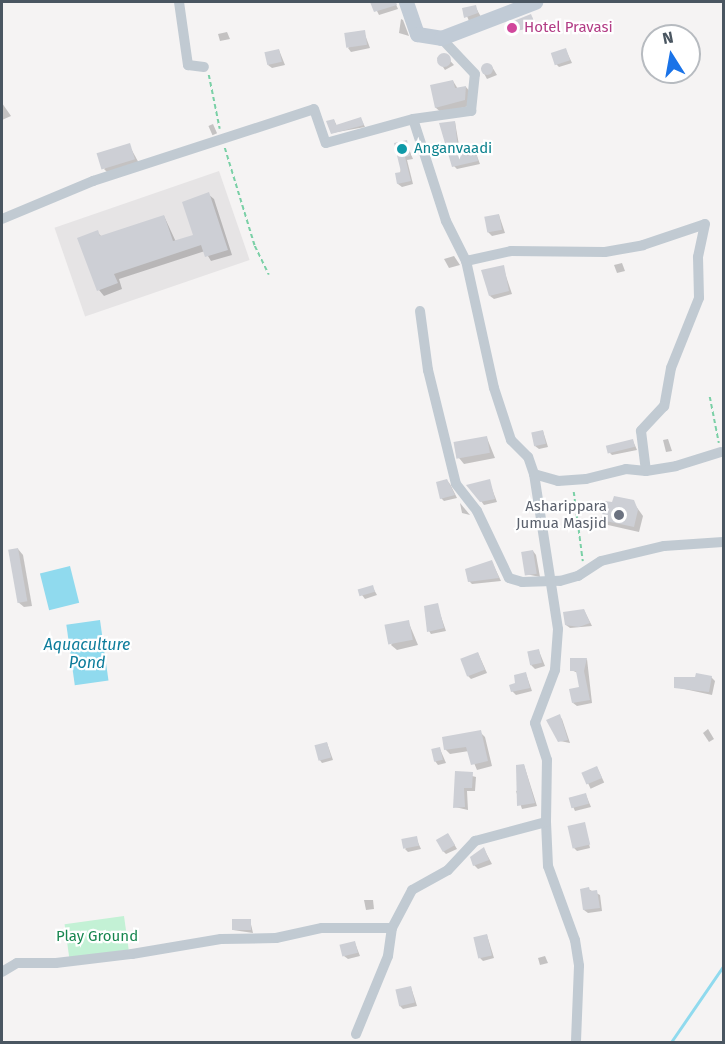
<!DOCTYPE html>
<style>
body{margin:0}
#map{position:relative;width:725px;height:1044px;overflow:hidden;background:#f5f3f3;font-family:"Fira Sans",sans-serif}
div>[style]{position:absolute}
.education>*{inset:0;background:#e6e4e5;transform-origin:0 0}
.green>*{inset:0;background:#c3f1d5;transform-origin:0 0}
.water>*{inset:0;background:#90daee;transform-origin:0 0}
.shadow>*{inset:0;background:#0003;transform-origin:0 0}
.stream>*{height:3px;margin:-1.5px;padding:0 1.5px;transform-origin:1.5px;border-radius:1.5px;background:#90daee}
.building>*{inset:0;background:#cdcfd5;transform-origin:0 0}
.round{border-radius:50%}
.path>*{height:1.5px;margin-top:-0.75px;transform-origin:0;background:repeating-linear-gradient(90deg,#7ad0a6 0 4.5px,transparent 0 7.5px)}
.minor>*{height:10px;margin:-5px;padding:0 5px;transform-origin:5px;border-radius:5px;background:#c1cad2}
.secondary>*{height:15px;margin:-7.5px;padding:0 7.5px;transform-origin:7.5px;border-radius:7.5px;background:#c1cbd6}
.dots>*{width:16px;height:16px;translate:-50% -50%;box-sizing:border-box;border:3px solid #fff;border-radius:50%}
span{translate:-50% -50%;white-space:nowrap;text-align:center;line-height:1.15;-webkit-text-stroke:4.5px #fff;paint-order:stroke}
.hotel-label{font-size:15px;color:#b23c85}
.left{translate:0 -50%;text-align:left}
.culture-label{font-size:15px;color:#0d838f}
.worship-label{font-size:15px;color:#5b616d}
.right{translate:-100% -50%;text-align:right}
.park-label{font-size:15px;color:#17864f}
.water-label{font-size:16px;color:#0c7c9b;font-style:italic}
.frame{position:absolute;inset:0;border:3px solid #4a5661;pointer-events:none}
.north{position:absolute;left:641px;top:24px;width:60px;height:60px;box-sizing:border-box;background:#fff;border:2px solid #b7bbc0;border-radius:50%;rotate:349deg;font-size:16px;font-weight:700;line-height:24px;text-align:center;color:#4a5661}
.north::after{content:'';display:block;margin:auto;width:21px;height:27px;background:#1a73e8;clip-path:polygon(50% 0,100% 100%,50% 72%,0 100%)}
</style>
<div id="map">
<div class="education">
<i style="left:219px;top:171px;width:94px;height:174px;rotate:71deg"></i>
</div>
<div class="green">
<i style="left:124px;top:916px;width:34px;height:60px;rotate:82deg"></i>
</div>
<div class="water">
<i style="left:70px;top:566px;width:38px;height:31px;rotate:76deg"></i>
<i style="left:100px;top:620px;width:61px;height:34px;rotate:82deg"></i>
</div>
<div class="shadow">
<i style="clip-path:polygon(377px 2px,395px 2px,398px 9px,379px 15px,373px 3px)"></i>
<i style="clip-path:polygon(475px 6px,481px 17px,469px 21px,464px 9px)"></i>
<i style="clip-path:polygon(532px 17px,535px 26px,513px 32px)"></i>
<i style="clip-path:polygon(401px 19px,403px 20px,409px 36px,399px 33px)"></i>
<i style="clip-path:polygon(227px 32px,230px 39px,220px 41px,218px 34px)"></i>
<i style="clip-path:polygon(364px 32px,370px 48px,351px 52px,348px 48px)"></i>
<i style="clip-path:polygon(279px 50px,285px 65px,272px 68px,268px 65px)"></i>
<i style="clip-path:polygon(566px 50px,572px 63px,559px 67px,556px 64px)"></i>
<i style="clip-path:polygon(444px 54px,454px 65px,445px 70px,437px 58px)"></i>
<i style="clip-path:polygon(491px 65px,497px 75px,487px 79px,481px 68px)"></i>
<i style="clip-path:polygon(453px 81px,458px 89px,466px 87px,471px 93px,469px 106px,442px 113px,436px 108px,432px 86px)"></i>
<i style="clip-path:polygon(2px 103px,11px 116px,2px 120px)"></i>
<i style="clip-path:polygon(361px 119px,365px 127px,332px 133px,334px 120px,337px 126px)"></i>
<i style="clip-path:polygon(455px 122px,460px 151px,474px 148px,480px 164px,457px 169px,454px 166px,441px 124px)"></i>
<i style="left:213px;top:124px;width:10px;height:5px;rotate:66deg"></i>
<i style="clip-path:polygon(406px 142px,413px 159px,407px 160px,413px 184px,402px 187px,398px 184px)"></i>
<i style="clip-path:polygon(129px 145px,140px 165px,109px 174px,104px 169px)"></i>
<i style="clip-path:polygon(208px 194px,214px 199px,232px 255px,211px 261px,205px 251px,119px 279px,122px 289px,104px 296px,99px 290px,97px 232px,102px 237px,164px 216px,176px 242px,195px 236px)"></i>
<i style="clip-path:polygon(499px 215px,505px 233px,492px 236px,488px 232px)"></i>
<i style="clip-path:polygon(454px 256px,460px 265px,449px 268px,444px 259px)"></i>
<i style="clip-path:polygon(622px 263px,625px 271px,617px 273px,614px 265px)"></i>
<i style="clip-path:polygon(503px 267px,512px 294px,494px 299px,490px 296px)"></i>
<i style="clip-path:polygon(543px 431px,548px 447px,539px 449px,535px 446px)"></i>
<i style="clip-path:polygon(487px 438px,495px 458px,464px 464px,459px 458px)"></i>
<i style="clip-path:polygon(668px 439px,672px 451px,666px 452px,663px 440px)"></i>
<i style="clip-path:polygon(633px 441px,637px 450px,612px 455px,609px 452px)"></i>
<i style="clip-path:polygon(447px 481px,450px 484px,457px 498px,444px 501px,441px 498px)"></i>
<i style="clip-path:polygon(489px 481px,497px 502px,484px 505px,481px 501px)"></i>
<i style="clip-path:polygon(633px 502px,643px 516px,639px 532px,608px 525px,602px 519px)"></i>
<i style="clip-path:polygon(460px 503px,470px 515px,462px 513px)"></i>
<i style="clip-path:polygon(18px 549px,23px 555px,32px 606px,24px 607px,18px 602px)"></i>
<i style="clip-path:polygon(533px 551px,536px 555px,540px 577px,526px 574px)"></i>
<i style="clip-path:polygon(492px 562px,501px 581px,472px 584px,469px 581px)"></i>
<i style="clip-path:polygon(372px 586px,377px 595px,365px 599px,362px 595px)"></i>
<i style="clip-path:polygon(437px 605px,446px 631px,431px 634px,429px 631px)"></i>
<i style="clip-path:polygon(584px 610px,592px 626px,570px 628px,566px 625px)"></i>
<i style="clip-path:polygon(408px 621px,418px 645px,397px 650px,391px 645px)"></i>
<i style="clip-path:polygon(539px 651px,545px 666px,535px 669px,531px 665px)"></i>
<i style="clip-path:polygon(478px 653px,487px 673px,471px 679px,468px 676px)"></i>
<i style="clip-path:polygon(587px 659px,592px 703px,577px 706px,573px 703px,581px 689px,578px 673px,571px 670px)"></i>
<i style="clip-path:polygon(526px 674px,532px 691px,516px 695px,512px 691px)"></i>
<i style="clip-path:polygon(711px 677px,715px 681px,712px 695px,675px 687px)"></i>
<i style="clip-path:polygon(559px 716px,562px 719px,570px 743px,560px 741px)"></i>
<i style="clip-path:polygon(708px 729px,714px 739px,709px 742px,703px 733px)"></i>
<i style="clip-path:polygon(480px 732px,485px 737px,492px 766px,477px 770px,469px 751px,450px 754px,445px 749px)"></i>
<i style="clip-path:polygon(327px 743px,333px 760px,322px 763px,319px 759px)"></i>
<i style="clip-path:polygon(440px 749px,446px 763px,438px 765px,435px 761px)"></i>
<i style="clip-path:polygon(524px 765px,537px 806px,522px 809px,516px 791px,521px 790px)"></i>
<i style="left:597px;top:767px;width:17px;height:15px;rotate:65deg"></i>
<i style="clip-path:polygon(456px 772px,476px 777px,475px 791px,467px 791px,468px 810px,455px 807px)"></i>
<i style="clip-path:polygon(586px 795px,591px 807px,575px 811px,569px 798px)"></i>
<i style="clip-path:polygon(584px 823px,590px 848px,577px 851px,574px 848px)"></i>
<i style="clip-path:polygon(448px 834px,457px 849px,446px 854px,443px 851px)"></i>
<i style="clip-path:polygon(416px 838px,421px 849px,408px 852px,405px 849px)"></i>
<i style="clip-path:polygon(484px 849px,492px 864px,478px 869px,474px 865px)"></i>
<i style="clip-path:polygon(588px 889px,600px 895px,602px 911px,588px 913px,584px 910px)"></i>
<i style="clip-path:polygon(364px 900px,373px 900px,374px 909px,366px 910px)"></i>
<i style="clip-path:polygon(250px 920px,253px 933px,233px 930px)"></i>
<i style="clip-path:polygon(487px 935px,494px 958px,483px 961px,479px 957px)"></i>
<i style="clip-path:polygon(355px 943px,360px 956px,348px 959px,344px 956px)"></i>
<i style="clip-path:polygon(545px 956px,548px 963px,540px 965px,538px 958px)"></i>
<i style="clip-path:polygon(411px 987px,417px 1006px,403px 1009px,400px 1006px)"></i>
</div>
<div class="stream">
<i style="left:671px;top:1042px;width:93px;rotate:-55.5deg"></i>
</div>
<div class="building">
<i style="clip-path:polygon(370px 2px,396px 2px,397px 5px,374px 12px)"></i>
<i style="clip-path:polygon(476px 5px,478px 13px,464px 18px,462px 8px)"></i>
<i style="left:531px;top:14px;width:11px;height:25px;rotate:68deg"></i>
<i style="left:365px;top:30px;width:15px;height:21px;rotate:82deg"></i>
<i style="left:566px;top:48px;width:13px;height:16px;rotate:72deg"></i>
<i style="left:279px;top:49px;width:13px;height:15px;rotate:77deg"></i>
<i class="round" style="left:437px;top:53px;width:14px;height:14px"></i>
<i class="round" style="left:481px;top:63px;width:12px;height:12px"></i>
<i style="clip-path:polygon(453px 80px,455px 88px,466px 86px,465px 100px,435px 108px,430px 85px)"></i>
<i style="clip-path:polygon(361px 117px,364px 125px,331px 134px,326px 121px,334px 119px,336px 125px)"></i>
<i style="clip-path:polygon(455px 121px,458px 150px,475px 146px,478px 161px,452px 167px,439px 123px)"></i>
<i style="clip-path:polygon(407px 140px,410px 156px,405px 157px,411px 181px,397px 184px,395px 173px,401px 172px,394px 143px)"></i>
<i style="left:130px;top:143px;width:17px;height:35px;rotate:73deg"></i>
<i style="clip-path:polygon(209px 192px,228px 250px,205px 257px,201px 245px,114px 274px,118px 283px,97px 291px,77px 238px,98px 230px,100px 236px,164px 215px,173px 241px,193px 235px,182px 202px)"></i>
<i style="left:499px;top:214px;width:16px;height:15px;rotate:79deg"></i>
<i style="clip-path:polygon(504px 265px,509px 291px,489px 296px,481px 270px)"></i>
<i style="left:543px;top:430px;width:14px;height:12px;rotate:78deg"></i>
<i style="left:487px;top:436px;width:17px;height:34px;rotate:80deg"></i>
<i style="left:633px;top:439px;width:8px;height:28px;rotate:76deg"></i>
<i style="clip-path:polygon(447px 479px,455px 495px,440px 499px,436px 482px)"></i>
<i style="clip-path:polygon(490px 479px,495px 499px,480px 502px,466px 485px)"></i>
<i style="clip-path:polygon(614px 496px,634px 500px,638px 510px,634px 527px,601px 520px,605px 501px,612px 502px)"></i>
<i style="left:18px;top:548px;width:54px;height:10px;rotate:80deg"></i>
<i style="left:533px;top:550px;width:24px;height:12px;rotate:81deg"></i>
<i style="clip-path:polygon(492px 560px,499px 578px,468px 582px,465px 569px)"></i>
<i style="left:373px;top:585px;width:7px;height:16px;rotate:74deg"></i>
<i style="clip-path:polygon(438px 603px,444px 628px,427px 632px,424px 606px)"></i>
<i style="clip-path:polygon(584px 609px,590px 623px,579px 627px,565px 625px,563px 612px)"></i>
<i style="left:409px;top:620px;width:20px;height:25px;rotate:79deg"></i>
<i style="left:539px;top:649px;width:14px;height:12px;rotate:78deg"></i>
<i style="left:478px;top:652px;width:19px;height:19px;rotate:69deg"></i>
<i style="clip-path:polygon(570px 658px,587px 658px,584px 671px,590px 700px,572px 703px,569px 689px,579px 687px,576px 671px,570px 671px)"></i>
<i style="clip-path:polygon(526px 672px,530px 688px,511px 692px,509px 685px,515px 683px,514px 675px)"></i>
<i style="clip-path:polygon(696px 673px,712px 676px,709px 692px,674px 688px,674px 677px,695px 677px)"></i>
<i style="clip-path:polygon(560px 714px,568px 740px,558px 742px,546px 720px)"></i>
<i style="clip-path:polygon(481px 730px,488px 761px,471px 765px,466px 747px,444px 750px,442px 737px)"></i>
<i style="left:327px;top:742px;width:16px;height:13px;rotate:75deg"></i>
<i style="left:440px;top:747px;width:13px;height:9px;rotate:77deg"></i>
<i style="clip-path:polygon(524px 764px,535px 803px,517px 806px,516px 765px)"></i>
<i style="left:597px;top:766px;width:13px;height:17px;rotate:67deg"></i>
<i style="clip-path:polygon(455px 771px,473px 772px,472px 788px,464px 788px,465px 807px,453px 808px)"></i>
<i style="left:586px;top:793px;width:11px;height:18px;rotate:75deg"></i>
<i style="left:585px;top:822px;width:23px;height:18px;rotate:77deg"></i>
<i style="left:448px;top:833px;width:14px;height:14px;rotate:60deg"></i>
<i style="left:417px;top:836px;width:10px;height:16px;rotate:79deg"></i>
<i style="clip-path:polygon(484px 847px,489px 860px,473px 866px,470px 857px)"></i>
<i style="clip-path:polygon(589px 887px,590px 891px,597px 890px,600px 908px,583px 910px,580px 889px)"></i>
<i style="left:232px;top:919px;width:19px;height:11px"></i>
<i style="left:487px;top:934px;width:22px;height:14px;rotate:77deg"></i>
<i style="left:355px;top:941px;width:12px;height:16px;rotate:76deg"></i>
<i style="left:411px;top:986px;width:17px;height:16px;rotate:77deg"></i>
</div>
<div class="path">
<i style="left:209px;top:75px;width:55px;rotate:78.5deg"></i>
<i style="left:225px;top:148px;width:102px;rotate:73deg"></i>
<i style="left:255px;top:246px;width:32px;rotate:64deg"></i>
<i style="left:710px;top:397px;width:47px;rotate:78.9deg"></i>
<i style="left:574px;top:492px;width:70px;rotate:82.6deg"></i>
</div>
<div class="minor">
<i style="left:179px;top:2px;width:64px;rotate:81.9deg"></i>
<i style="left:188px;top:65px;width:16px;rotate:7deg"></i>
<i style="left:2px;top:219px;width:99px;rotate:-22.7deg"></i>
<i style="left:93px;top:181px;width:232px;rotate:-18deg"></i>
<i style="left:314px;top:109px;width:36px;rotate:71deg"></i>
<i style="left:326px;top:143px;width:90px;rotate:-15.4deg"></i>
<i style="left:413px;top:119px;width:59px;rotate:-7.9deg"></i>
<i style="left:471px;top:111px;width:37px;rotate:-84deg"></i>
<i style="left:475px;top:74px;width:50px;rotate:-133.4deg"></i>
<i style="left:466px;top:261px;width:46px;rotate:-12.5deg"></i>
<i style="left:511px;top:251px;width:94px;rotate:0.6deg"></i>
<i style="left:605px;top:252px;width:39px;rotate:-10deg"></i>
<i style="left:643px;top:245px;width:65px;rotate:-18.7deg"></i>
<i style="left:705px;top:224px;width:34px;rotate:102deg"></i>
<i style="left:698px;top:257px;width:41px;rotate:88.6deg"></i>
<i style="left:699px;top:298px;width:75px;rotate:111.8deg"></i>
<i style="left:671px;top:368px;width:39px;rotate:100deg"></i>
<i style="left:664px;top:406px;width:34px;rotate:133deg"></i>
<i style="left:641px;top:431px;width:40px;rotate:82.9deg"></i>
<i style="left:420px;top:311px;width:60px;rotate:82.3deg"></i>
<i style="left:428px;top:370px;width:117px;rotate:76.2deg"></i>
<i style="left:456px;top:484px;width:34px;rotate:52deg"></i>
<i style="left:477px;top:511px;width:74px;rotate:64.5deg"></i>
<i style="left:509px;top:578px;width:14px;rotate:17deg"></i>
<i style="left:522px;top:582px;width:38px;rotate:-2deg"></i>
<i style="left:560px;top:581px;width:19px;rotate:-16deg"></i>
<i style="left:578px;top:576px;width:27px;rotate:-33deg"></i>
<i style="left:601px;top:561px;width:65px;rotate:-13.4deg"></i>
<i style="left:664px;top:546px;width:59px;rotate:-3.9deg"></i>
<i style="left:534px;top:474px;width:25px;rotate:16deg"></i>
<i style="left:558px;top:481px;width:28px;rotate:-4deg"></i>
<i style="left:586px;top:479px;width:41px;rotate:-14deg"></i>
<i style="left:626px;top:469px;width:20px;rotate:6deg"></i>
<i style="left:646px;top:471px;width:30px;rotate:-9deg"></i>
<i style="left:676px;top:466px;width:47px;rotate:-17.3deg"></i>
<i style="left:546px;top:822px;width:44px;rotate:87.4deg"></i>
<i style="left:548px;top:866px;width:79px;rotate:70deg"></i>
<i style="left:575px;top:940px;width:26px;rotate:81deg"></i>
<i style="left:579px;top:966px;width:76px;rotate:92.3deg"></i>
<i style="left:2px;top:972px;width:17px;rotate:-31deg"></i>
<i style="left:17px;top:963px;width:39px"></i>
<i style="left:56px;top:963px;width:77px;rotate:-6.8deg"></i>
<i style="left:132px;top:954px;width:90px;rotate:-9.6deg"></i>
<i style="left:221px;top:939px;width:55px;rotate:-1deg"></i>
<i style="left:276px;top:938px;width:47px;rotate:-12.3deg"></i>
<i style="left:322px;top:928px;width:70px"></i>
<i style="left:392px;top:928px;width:43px;rotate:-62.2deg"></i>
<i style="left:412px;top:890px;width:41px;rotate:-29.1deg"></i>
<i style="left:448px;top:870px;width:40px;rotate:-47deg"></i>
<i style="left:475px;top:841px;width:73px;rotate:-15deg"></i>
<i style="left:546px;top:822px;width:62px;rotate:-89.1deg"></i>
<i style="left:547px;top:760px;width:39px;rotate:-108deg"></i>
<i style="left:535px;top:723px;width:57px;rotate:-69.3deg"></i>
<i style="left:555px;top:670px;width:41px;rotate:-85.8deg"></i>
<i style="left:558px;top:629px;width:157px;rotate:-98.8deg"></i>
<i style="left:534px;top:474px;width:18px;rotate:-109deg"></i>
<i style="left:528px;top:457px;width:24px;rotate:-135deg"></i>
<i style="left:511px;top:440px;width:55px;rotate:-108.1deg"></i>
<i style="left:494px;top:388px;width:130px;rotate:-102.4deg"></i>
<i style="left:466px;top:261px;width:45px;rotate:-116.6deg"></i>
<i style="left:446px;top:221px;width:107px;rotate:-107.9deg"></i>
<i style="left:356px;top:1034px;width:84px;rotate:-67.7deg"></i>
<i style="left:388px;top:956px;width:28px;rotate:-82deg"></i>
</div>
<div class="secondary">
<i style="left:406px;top:2px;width:34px;rotate:71deg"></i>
<i style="left:417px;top:34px;width:24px;rotate:9deg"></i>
<i style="left:441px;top:38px;width:101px;rotate:-21deg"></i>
</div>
<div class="dots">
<i style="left:512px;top:28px;background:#d1479c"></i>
<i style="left:402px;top:149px;background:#0f9aa8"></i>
<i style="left:619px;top:515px;background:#6b7280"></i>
</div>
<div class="hotel-label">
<span class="left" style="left:524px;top:28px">Hotel Pravasi</span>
</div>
<div class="culture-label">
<span class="left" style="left:414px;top:149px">Anganvaadi</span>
</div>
<div class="worship-label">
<span class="right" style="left:607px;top:515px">Asharippara<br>Jumua Masjid</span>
</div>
<div class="park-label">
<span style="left:97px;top:937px">Play Ground</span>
</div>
<div class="water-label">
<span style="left:87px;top:654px">Aquaculture<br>Pond</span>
</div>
<div class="frame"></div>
<div class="north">N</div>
</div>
